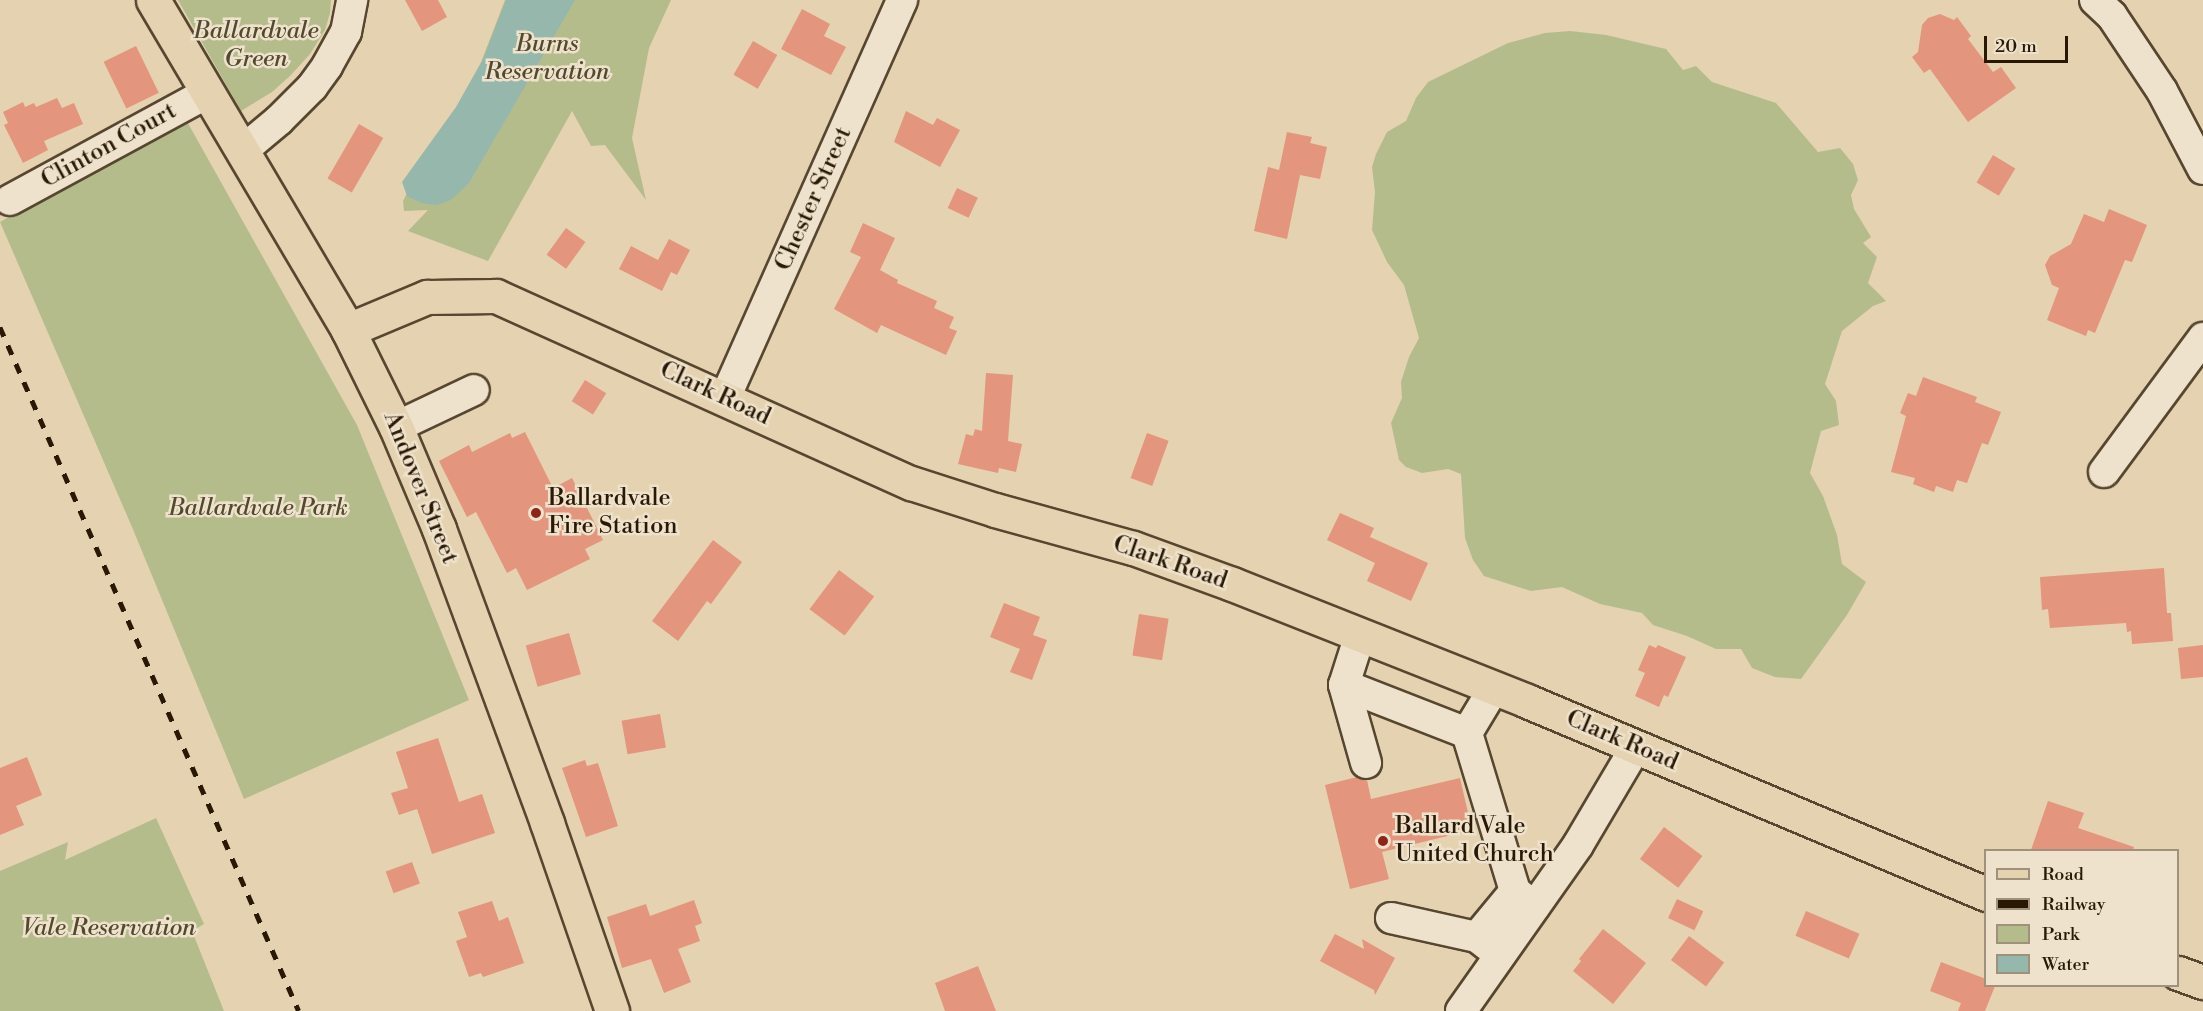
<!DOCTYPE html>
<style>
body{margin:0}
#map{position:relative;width:2203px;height:1011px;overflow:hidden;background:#e5d2b0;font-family:"Libre Bodoni",serif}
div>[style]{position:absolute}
.green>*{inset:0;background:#b4bc8c}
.water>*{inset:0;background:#96b8ac}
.building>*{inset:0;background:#e3957d;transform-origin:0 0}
.roads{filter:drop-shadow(2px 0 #574630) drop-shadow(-2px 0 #574630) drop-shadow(0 2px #574630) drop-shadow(0 -2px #574630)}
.minor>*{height:30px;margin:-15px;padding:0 15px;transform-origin:15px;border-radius:15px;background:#eee2cc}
.major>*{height:33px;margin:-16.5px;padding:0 16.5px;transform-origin:16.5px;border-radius:16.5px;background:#e5d2b0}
.rail>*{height:4.5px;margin-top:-2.25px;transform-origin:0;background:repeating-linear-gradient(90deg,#281805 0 10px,transparent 0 20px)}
.dots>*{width:16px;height:16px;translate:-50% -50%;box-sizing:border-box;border:3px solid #eee2cc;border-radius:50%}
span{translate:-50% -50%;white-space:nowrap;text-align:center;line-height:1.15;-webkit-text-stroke:5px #eee2cc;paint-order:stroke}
.park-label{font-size:24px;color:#52492e;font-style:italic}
.street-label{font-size:24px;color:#281805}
.poi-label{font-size:24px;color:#281805}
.left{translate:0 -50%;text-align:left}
.legend{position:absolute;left:1984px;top:849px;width:195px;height:138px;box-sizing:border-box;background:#eee2cc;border:2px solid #9f917c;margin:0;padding:8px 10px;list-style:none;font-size:18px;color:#281805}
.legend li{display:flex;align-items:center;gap:12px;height:30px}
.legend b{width:30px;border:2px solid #9f917c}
.scale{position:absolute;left:1984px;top:36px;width:84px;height:27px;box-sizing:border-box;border:3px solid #281805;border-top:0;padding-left:8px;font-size:18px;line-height:21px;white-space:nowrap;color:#281805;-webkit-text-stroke:4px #eee2cc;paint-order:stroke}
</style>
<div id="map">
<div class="green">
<i style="clip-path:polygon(178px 0,331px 0,330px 13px,325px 30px,310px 54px,290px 76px,272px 92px,241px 111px)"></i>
<i style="clip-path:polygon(505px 0,671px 0,649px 48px,632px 138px,646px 200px,605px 145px,591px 146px,572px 111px,488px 261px,408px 231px,428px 210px,404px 211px,403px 201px,422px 164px,445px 132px,480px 65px)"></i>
<i style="clip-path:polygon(1570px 31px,1606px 35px,1666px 49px,1683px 70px,1696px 66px,1712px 82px,1776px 103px,1818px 152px,1840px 148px,1853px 164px,1858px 180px,1851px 195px,1854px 209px,1871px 237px,1863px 243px,1877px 257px,1868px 283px,1886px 301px,1873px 306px,1842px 331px,1825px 384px,1836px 401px,1839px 425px,1821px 431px,1810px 473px,1823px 496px,1837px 535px,1842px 564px,1866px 582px,1847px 615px,1801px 679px,1775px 677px,1752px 668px,1741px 649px,1716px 649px,1687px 636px,1653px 625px,1642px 613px,1600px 604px,1562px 587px,1531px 591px,1484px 576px,1473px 560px,1465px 538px,1461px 474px,1448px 469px,1422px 473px,1406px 467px,1399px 460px,1391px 423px,1402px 398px,1401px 382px,1409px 357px,1419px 338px,1404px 285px,1387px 262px,1372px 230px,1375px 192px,1372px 167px,1376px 154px,1387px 132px,1406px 121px,1416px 98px,1428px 82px,1508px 43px,1545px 33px)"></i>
<i style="clip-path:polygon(185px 118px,357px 425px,469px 700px,244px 799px,132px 527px,0 222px)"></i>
<i style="clip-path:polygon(156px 818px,204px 924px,192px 931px,224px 1011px,0 1011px,0 871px,68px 842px,65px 860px)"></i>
</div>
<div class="water">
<i style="clip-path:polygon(506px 0,575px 0,469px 183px,451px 200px,437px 205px,421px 203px,407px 196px,402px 182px,456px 107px,483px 59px)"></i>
</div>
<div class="building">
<i style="clip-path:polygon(405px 0,438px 0,447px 17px,422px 31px)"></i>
<i style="clip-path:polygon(802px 9px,830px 24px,824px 36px,846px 47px,831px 75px,781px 49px)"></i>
<i style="clip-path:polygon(1940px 14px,1954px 20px,1957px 17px,1971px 36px,1968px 39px,1993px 72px,2001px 67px,2016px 88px,1968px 122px,1930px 69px,1924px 73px,1912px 57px,1918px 52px,1922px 25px,1928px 18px)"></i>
<i style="left:753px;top:41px;width:28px;height:39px;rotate:30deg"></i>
<i style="left:136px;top:46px;width:52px;height:36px;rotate:64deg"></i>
<i style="clip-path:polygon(57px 98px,62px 108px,74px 103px,83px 124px,44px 141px,48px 150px,23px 163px,4px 125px,8px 123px,3px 112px,23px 102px,25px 107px,34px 103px,36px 107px)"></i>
<i style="clip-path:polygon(906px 111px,933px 125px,937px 118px,960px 130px,940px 167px,894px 142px)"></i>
<i style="left:359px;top:124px;width:28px;height:63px;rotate:30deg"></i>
<i style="clip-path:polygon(1287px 132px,1312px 137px,1310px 143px,1327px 147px,1320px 179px,1300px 175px,1287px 239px,1254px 231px,1268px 167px,1279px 170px)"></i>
<i style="left:1993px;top:155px;width:26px;height:32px;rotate:31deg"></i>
<i style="left:957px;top:188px;width:23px;height:22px;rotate:25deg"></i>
<i style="clip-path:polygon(2109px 209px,2147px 225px,2132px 262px,2125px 260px,2095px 333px,2088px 330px,2086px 336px,2047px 320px,2059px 288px,2052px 285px,2045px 265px,2050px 256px,2071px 244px,2084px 214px,2104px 222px)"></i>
<i style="clip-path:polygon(863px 223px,895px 238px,880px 270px,898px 280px,897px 283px,937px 301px,934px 308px,954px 317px,949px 328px,957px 331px,946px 355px,881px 325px,877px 333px,834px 309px,861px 257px,850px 252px)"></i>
<i style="left:566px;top:228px;width:24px;height:33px;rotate:36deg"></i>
<i style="clip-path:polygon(669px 239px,690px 250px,677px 275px,671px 272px,662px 291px,619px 269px,631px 246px,658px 260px)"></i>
<i style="clip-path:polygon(986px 373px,1013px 375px,1008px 441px,1022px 444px,1016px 472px,999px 468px,998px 473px,958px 464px,966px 434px,973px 436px,975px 429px,982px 431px)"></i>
<i style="clip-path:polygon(1923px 377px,1977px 397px,1975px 402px,2001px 412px,1988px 445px,1982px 443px,1967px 483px,1957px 480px,1953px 492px,1936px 486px,1934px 492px,1913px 484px,1915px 478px,1891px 472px,1906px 416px,1900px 413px,1908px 393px,1916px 396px)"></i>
<i style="left:585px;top:380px;width:25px;height:25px;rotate:32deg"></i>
<i style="clip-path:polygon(525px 432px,553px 488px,572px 478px,603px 540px,585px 549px,590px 559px,527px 590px,516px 568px,507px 573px,476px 512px,467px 517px,439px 461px,469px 445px,472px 452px,510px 433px,512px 438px)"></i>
<i style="left:1147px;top:433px;width:23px;height:48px;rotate:20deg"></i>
<i style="clip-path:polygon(1340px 513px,1374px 528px,1370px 537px,1428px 563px,1411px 601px,1367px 581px,1375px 563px,1327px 540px)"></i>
<i style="clip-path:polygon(713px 540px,742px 562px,711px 604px,707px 601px,678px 641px,652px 621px)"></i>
<i style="clip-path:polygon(2164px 568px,2167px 613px,2171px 613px,2173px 641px,2132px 644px,2131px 631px,2127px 632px,2126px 623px,2050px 628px,2048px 609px,2042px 610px,2040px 577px)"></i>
<i style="left:839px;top:570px;width:44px;height:49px;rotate:37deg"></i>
<i style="clip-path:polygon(1004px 603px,1040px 617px,1033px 635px,1047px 640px,1032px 680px,1010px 672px,1020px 649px,990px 637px)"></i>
<i style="left:1139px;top:614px;width:30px;height:42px;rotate:9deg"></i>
<i style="left:569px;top:633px;width:43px;height:45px;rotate:74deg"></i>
<i style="clip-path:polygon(1649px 645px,1656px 648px,1658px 645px,1686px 657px,1668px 697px,1664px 695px,1659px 707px,1635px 696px,1645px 673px,1638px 670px)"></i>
<i style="clip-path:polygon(2203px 645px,2203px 677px,2181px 679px,2178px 648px)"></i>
<i style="left:660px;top:714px;width:34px;height:39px;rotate:80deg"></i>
<i style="clip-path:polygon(438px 738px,459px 802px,482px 794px,495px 833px,432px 854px,417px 809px,399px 815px,391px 793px,408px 788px,396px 752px)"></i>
<i style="clip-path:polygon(27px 757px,42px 795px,16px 806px,24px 825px,0 835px,0 768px)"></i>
<i style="clip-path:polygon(585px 760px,587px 766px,598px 763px,618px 826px,586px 837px,562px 768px)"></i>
<i style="clip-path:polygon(1357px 777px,1367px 780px,1371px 799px,1460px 778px,1472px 830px,1382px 852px,1389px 879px,1350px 889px,1325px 785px)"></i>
<i style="clip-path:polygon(2048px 801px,2084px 813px,2078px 828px,2134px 847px,2133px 850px,2031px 850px)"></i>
<i style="left:1664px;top:827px;width:48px;height:40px;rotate:37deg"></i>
<i style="left:412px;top:862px;width:23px;height:28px;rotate:70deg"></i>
<i style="left:1677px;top:899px;width:29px;height:21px;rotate:25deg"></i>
<i style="clip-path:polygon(694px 900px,702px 923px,695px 926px,700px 941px,678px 949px,691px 982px,664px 993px,651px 959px,622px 968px,607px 917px,646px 904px,650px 916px)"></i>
<i style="clip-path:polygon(492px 901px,499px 921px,508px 917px,524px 963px,483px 977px,481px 973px,469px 977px,456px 941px,467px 937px,458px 912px)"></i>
<i style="left:1806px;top:911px;width:58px;height:27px;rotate:23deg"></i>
<i style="clip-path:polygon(1603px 929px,1646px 963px,1613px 1004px,1573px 971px,1581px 961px,1579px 959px)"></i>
<i style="clip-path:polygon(1335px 934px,1364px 949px,1362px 939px,1395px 958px,1375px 995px,1374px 990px,1320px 961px)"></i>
<i style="left:1689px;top:936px;width:44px;height:30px;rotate:37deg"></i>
<i style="clip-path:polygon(1941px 962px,1986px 979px,1986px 986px,1995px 986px,1985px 1011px,1958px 1011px,1961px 1003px,1930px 991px)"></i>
<i style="clip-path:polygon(978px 966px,996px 1011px,945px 1011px,935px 983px)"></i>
</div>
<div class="roads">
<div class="minor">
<i style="left:2095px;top:0;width:23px;rotate:43deg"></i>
<i style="left:2112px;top:16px;width:90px;rotate:56.3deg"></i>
<i style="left:2162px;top:91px;width:88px;rotate:62.3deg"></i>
<i style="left:242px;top:151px;width:48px;rotate:-40deg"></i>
<i style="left:279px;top:120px;width:47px;rotate:-45deg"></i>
<i style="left:312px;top:87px;width:26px;rotate:-54deg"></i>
<i style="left:327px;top:66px;width:39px;rotate:-61deg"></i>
<i style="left:346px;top:32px;width:33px;rotate:-79deg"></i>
<i style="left:10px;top:200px;width:224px;rotate:-28.5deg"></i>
<i style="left:725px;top:398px;width:436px;rotate:-66deg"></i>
<i style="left:396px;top:427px;width:86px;rotate:-25.4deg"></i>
<i style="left:2104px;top:472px;width:167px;rotate:-53.5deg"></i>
<i style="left:1360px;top:635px;width:52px;rotate:107.7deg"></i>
<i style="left:1344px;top:685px;width:132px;rotate:21.3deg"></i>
<i style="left:1344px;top:685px;width:81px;rotate:74.2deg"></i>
<i style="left:1494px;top:688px;width:52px;rotate:121deg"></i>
<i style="left:1467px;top:733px;width:165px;rotate:73.1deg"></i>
<i style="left:1515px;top:891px;width:25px;rotate:40deg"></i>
<i style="left:1391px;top:918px;width:88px;rotate:12.5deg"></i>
<i style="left:1500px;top:955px;width:29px;rotate:-142deg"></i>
<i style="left:1477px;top:937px;width:60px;rotate:-50.4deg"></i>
<i style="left:1461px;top:1011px;width:203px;rotate:-54.8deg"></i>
<i style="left:1578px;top:845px;width:114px;rotate:-59.4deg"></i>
</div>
<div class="major">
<i style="left:153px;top:0;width:383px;rotate:59.4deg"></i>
<i style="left:348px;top:330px;width:108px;rotate:63.7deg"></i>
<i style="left:396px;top:427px;width:111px;rotate:67.1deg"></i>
<i style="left:439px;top:529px;width:313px;rotate:69.8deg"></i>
<i style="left:547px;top:823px;width:199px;rotate:70.9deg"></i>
<i style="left:348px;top:330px;width:86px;rotate:-22.7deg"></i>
<i style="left:427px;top:297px;width:69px;rotate:-0.8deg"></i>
<i style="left:496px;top:296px;width:455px;rotate:24.3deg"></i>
<i style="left:911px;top:483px;width:88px;rotate:17.8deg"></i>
<i style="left:995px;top:510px;width:143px;rotate:15.4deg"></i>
<i style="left:1133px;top:548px;width:105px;rotate:20deg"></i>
<i style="left:1232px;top:584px;width:317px;rotate:21.6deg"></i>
<i style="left:1527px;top:701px;width:498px;rotate:22.8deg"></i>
<i style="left:2178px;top:973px;width:27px;rotate:20deg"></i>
</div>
</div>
<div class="rail">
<i style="left:0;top:327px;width:746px;rotate:66.39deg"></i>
</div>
<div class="dots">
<i style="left:536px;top:513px;background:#8f2418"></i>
<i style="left:1383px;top:841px;background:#8f2418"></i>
</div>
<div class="park-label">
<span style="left:256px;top:46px">Ballardvale<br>Green</span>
<span style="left:547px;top:59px">Burns<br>Reservation</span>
<span style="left:258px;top:509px">Ballardvale Park</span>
<span style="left:109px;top:929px">Vale Reservation</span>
</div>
<div class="street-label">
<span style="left:109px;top:146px;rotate:-29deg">Clinton Court</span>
<span style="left:814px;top:199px;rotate:-66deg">Chester Street</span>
<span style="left:715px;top:394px;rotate:25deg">Clark Road</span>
<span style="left:420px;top:488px;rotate:68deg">Andover Street</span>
<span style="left:1170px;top:563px;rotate:19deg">Clark Road</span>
<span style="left:1622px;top:741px;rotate:23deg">Clark Road</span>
</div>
<div class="poi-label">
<span class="left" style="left:548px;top:513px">Ballardvale<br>Fire Station</span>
<span class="left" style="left:1395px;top:841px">Ballard Vale<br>United Church</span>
</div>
<ul class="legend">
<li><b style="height:8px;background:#e5d2b0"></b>Road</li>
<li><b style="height:8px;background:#281805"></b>Railway</li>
<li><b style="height:16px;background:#b4bc8c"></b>Park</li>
<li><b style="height:16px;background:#96b8ac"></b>Water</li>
</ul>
<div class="scale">20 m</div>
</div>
